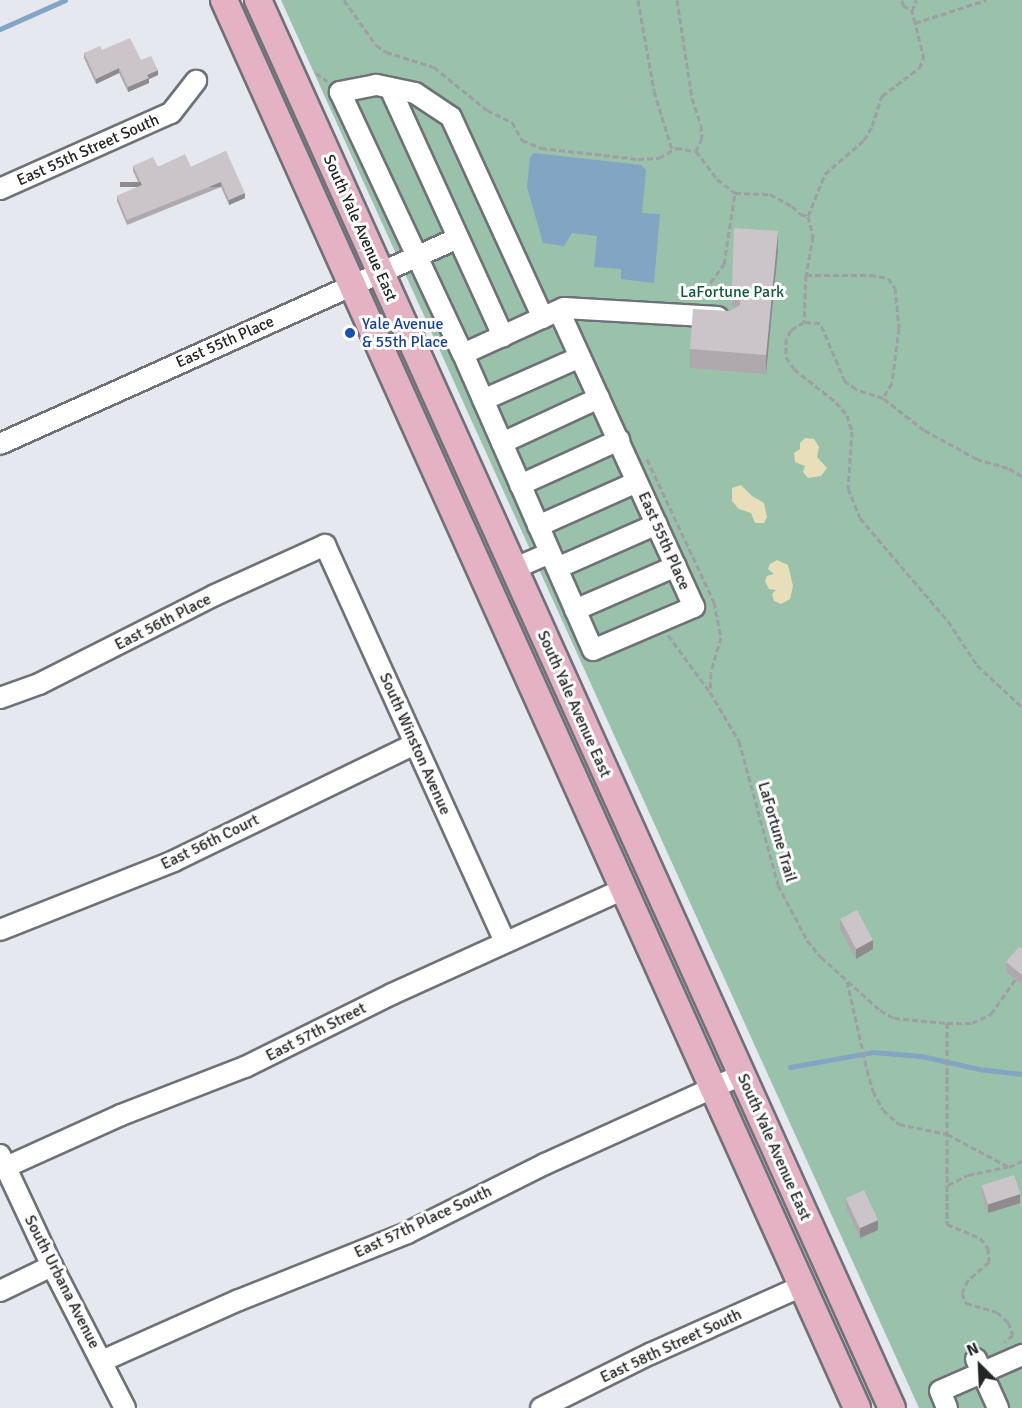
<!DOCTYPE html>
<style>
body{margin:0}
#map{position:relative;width:1022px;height:1408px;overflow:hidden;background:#e5e8ef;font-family:Signika,sans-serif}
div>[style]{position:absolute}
.green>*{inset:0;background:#9ac2ab}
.sand>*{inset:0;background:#e8deb9}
.water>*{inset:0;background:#81a5c2}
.stream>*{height:5px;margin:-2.5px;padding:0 2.5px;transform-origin:2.5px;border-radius:2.5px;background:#81a5c2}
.path>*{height:3px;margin-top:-1.5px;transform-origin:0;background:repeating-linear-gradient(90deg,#9d9fa4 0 6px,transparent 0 9px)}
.roads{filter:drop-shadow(2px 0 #6e7177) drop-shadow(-2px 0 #6e7177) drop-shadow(0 2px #6e7177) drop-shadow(0 -2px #6e7177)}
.minor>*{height:20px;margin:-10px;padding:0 10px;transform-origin:10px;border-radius:10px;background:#fff}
.major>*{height:26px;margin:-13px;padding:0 13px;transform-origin:13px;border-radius:13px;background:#e4b2c2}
.wall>*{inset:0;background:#afa9ae}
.shaded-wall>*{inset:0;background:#8e8a8d;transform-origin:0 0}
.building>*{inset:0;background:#cbc5ca;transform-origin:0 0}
.dots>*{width:16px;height:16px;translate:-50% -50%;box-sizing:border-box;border:3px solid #fff;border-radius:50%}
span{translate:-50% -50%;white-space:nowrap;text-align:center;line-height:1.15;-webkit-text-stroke:6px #fff;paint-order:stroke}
.street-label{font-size:16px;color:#242528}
.park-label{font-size:16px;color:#0f5a3a}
.transit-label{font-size:16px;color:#164399}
.left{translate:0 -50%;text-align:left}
.north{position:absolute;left:950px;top:1336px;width:60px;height:60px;-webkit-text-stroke:4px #fff;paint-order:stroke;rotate:336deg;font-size:16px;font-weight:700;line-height:24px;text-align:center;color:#242528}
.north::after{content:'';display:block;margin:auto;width:21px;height:27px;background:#242528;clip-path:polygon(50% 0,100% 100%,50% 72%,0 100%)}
</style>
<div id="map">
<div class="green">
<i style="clip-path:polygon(281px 0,1022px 0,1022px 1408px,919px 1408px)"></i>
</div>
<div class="sand">
<i style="clip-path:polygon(805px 438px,814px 439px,819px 447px,817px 457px,827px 468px,821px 476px,808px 478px,803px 472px,805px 466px,795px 462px,794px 453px,800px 449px,800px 443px)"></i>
<i style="clip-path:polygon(741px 485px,752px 496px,764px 503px,767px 517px,764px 523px,755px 523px,751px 513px,739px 509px,732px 501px,732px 488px)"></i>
<i style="clip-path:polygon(777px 560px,788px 565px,793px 586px,790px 599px,781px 604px,774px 601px,772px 594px,776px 590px,769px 589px,765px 581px,767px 576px,774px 574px,768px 569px,770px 564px)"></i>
</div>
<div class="water">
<i style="clip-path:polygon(534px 153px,641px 165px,646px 170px,642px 213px,660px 214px,654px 283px,621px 279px,621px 269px,594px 267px,597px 236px,572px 233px,564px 246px,543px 243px,527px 187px,530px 157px)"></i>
</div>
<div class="stream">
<i style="left:0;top:29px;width:71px;rotate:-24deg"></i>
<i style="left:790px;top:1067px;width:84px;rotate:-10.2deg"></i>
<i style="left:873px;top:1052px;width:48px;rotate:4.8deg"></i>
<i style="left:921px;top:1056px;width:59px;rotate:12.6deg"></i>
<i style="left:979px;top:1069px;width:43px;rotate:6.6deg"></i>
</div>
<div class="path">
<i style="left:344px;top:0;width:55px;rotate:54.6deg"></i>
<i style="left:376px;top:45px;width:12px;rotate:35deg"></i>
<i style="left:386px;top:52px;width:50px;rotate:17.4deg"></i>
<i style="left:434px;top:67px;width:68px;rotate:39.1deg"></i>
<i style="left:487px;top:110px;width:28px;rotate:26deg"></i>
<i style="left:512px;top:122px;width:21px;rotate:61deg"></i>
<i style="left:522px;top:140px;width:21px;rotate:23deg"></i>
<i style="left:541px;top:148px;width:98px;rotate:6.5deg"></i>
<i style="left:638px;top:159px;width:21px;rotate:-3deg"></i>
<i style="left:659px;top:158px;width:20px;rotate:-30deg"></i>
<i style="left:676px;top:148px;width:20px;rotate:9deg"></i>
<i style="left:696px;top:151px;width:35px;rotate:53deg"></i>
<i style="left:717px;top:179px;width:23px;rotate:38deg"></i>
<i style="left:735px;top:193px;width:35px;rotate:2deg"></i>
<i style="left:770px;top:194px;width:25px;rotate:29deg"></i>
<i style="left:792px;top:206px;width:11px;rotate:45deg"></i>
<i style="left:800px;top:214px;width:8px;rotate:14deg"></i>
<i style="left:808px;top:216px;width:21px;rotate:76deg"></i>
<i style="left:813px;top:236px;width:40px;rotate:100deg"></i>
<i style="left:806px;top:275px;width:47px;rotate:92.4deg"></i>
<i style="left:638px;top:0;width:92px;rotate:80deg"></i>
<i style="left:654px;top:91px;width:62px;rotate:73deg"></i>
<i style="left:677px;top:0;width:99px;rotate:81.3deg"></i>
<i style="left:692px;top:98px;width:28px;rotate:72deg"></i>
<i style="left:701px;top:125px;width:13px;rotate:86deg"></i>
<i style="left:702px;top:138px;width:14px;rotate:115deg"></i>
<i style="left:902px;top:0;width:5px;rotate:79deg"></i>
<i style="left:903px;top:5px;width:11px;rotate:34deg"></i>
<i style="left:915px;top:23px;width:12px;rotate:-104deg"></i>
<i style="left:912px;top:11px;width:12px;rotate:-70deg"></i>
<i style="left:316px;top:73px;width:14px;rotate:36deg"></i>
<i style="left:808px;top:216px;width:45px;rotate:-68deg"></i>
<i style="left:825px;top:174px;width:52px;rotate:-41.1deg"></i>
<i style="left:864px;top:140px;width:16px;rotate:-60deg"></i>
<i style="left:872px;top:126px;width:32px;rotate:-72deg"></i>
<i style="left:882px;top:96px;width:46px;rotate:-37.1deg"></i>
<i style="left:919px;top:68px;width:10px;rotate:-61deg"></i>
<i style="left:924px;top:59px;width:37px;rotate:-104deg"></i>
<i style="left:915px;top:23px;width:75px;rotate:-17.9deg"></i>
<i style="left:806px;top:275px;width:64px"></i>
<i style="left:870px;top:275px;width:18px;rotate:9deg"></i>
<i style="left:888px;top:278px;width:12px;rotate:55deg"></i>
<i style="left:895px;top:288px;width:40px;rotate:84.3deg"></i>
<i style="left:899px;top:328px;width:55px;rotate:97.3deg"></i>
<i style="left:892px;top:383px;width:17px;rotate:121deg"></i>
<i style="left:700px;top:297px;width:41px;rotate:-54deg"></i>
<i style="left:724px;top:264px;width:72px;rotate:-81.2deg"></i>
<i style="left:647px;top:459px;width:158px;rotate:64.9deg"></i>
<i style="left:714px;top:602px;width:36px;rotate:79deg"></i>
<i style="left:721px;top:637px;width:37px;rotate:106deg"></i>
<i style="left:711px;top:673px;width:17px;rotate:93deg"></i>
<i style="left:1022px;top:476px;width:16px;rotate:-150deg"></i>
<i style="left:1008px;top:468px;width:32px;rotate:-164deg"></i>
<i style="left:977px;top:459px;width:60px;rotate:-151.3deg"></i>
<i style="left:924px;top:430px;width:52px;rotate:-142deg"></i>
<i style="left:883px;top:398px;width:28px;rotate:-162deg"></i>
<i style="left:856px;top:389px;width:14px;rotate:-144deg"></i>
<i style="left:845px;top:381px;width:63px;rotate:-113.3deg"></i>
<i style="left:820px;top:323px;width:16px;rotate:-176deg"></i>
<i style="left:804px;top:322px;width:15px;rotate:148deg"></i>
<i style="left:791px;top:330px;width:10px;rotate:119deg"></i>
<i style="left:786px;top:339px;width:18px;rotate:90deg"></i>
<i style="left:786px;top:357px;width:14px;rotate:56deg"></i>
<i style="left:794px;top:369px;width:53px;rotate:38.2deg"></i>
<i style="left:836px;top:402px;width:17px;rotate:50deg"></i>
<i style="left:847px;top:415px;width:17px;rotate:73deg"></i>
<i style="left:852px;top:431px;width:57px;rotate:94deg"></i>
<i style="left:848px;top:488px;width:32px;rotate:68deg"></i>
<i style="left:860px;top:518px;width:135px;rotate:49.5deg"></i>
<i style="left:948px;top:621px;width:53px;rotate:56.6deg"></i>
<i style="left:977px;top:665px;width:62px;rotate:43deg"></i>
<i style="left:668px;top:635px;width:71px;rotate:53.6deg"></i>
<i style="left:710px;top:692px;width:57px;rotate:59.4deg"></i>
<i style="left:739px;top:741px;width:149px;rotate:74.8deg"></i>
<i style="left:778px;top:885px;width:62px;rotate:62.2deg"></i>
<i style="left:807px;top:940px;width:22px;rotate:51deg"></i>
<i style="left:821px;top:957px;width:79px;rotate:41.9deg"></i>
<i style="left:880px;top:1010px;width:16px;rotate:30deg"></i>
<i style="left:894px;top:1018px;width:53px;rotate:5.4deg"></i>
<i style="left:947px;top:1023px;width:201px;rotate:90deg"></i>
<i style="left:947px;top:1224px;width:36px;rotate:23deg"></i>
<i style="left:980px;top:1238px;width:13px;rotate:51deg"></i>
<i style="left:988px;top:1248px;width:14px;rotate:86deg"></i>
<i style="left:989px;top:1262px;width:28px;rotate:139deg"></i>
<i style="left:968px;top:1280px;width:14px;rotate:115deg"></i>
<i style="left:962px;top:1293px;width:11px;rotate:68deg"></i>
<i style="left:966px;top:1303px;width:32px;rotate:16deg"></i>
<i style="left:997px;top:1312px;width:15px;rotate:42deg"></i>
<i style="left:1008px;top:1322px;width:14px;rotate:69deg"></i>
<i style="left:1013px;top:1335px;width:11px;rotate:142deg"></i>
<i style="left:847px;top:981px;width:91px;rotate:77.3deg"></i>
<i style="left:867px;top:1070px;width:22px;rotate:74deg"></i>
<i style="left:873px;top:1091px;width:21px;rotate:62deg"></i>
<i style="left:883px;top:1110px;width:21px;rotate:41deg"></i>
<i style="left:899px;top:1124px;width:49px;rotate:11.8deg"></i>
<i style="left:947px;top:1134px;width:70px;rotate:28deg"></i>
<i style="left:1009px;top:1167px;width:14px;rotate:-25deg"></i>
<i style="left:947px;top:1023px;width:25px"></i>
<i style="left:972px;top:1023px;width:21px;rotate:-25deg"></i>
<i style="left:991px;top:1014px;width:42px;rotate:-54.8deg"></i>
<i style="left:948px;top:1185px;width:22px;rotate:-27deg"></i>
<i style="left:968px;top:1175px;width:40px;rotate:-12deg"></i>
</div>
<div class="roads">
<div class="minor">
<i style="left:390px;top:88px;width:273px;rotate:65.5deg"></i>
<i style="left:0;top:189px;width:187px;rotate:-24deg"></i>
<i style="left:171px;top:113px;width:41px;rotate:-52deg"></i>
<i style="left:543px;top:318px;width:221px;rotate:-114.6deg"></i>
<i style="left:451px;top:117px;width:43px;rotate:-146.3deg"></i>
<i style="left:415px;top:93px;width:40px;rotate:-168deg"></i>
<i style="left:376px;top:85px;width:37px;rotate:169deg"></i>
<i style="left:340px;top:92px;width:289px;rotate:64.9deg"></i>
<i style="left:463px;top:354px;width:323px;rotate:66.3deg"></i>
<i style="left:593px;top:650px;width:110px;rotate:-23.1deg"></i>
<i style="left:694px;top:607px;width:325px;rotate:-114.5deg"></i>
<i style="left:463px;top:354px;width:111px;rotate:-24.5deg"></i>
<i style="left:564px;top:308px;width:154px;rotate:3.3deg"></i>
<i style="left:483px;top:400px;width:106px;rotate:-23.9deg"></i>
<i style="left:502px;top:443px;width:107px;rotate:-24.9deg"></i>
<i style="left:0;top:444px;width:502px;rotate:-24.22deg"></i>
<i style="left:520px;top:485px;width:109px;rotate:-24.4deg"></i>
<i style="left:538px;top:526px;width:108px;rotate:-24deg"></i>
<i style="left:557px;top:568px;width:109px;rotate:-23.7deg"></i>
<i style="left:513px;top:569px;width:40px;rotate:-23.4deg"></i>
<i style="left:575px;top:610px;width:110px;rotate:-23.5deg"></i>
<i style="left:0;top:698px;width:41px;rotate:-19.7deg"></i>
<i style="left:39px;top:684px;width:197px;rotate:-26.8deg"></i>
<i style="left:215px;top:595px;width:121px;rotate:-24.4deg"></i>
<i style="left:325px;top:545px;width:436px;rotate:65.6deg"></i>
<i style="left:0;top:930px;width:187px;rotate:-21.6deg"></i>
<i style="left:174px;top:861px;width:268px;rotate:-25.9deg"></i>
<i style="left:0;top:1155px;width:123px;rotate:64.9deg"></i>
<i style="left:52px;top:1266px;width:160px;rotate:62.8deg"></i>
<i style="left:6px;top:1167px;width:126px;rotate:-24.3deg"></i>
<i style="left:121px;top:1115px;width:133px;rotate:-21.2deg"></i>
<i style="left:245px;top:1067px;width:164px;rotate:-26.4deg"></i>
<i style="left:392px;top:994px;width:255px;rotate:-24.4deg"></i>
<i style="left:0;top:1291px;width:58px;rotate:-25.7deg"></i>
<i style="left:976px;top:1359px;width:54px;rotate:65.8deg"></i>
<i style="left:102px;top:1361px;width:150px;rotate:-24deg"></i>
<i style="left:239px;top:1300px;width:181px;rotate:-21.7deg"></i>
<i style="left:407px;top:1233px;width:154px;rotate:-26.6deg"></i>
<i style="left:545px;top:1164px;width:215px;rotate:-24.4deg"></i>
<i style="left:541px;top:1408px;width:122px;rotate:-26.4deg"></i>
<i style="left:650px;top:1354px;width:167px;rotate:-24.1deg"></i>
<i style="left:947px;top:1408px;width:18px;rotate:-112deg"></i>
<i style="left:940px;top:1391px;width:90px;rotate:-23.7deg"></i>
</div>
<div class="major">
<i style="left:224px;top:0;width:1544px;rotate:65.79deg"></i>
<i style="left:258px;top:0;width:1544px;rotate:65.76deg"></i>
</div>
</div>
<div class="wall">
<i style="clip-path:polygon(102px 50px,141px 60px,158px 75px,149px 79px,149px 83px,128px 92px,119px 73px,96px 84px,84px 58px,84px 53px)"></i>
<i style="clip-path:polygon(226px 151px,245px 198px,229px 205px,221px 187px,127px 225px,117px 201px,117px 196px,140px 186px,133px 171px,133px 166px,191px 167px)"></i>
<i style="clip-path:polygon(778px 250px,766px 374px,690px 368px,690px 349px,730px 311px,735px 308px,732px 306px,732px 287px)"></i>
<i style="clip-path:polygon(840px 919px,873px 949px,856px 959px,840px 929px)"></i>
<i style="clip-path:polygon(1022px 949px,1022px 985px,1006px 972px,1006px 962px)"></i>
<i style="clip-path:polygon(982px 1185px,1020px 1203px,988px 1213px,982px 1195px)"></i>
<i style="clip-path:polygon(846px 1198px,878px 1230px,860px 1238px,846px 1207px)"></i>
</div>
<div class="shaded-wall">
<i style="clip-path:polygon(119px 68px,119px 73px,96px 84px,96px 79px)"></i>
<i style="clip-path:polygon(158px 70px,158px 75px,149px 79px,149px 83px,128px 92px,128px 87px,147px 75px)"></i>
<i style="left:221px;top:182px;width:5px;height:101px;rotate:90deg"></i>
<i style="clip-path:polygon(245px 193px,245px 198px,229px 205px,229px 200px)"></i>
<i style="clip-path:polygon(778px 231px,778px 250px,766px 374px,766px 355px)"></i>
<i style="clip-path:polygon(873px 940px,873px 949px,856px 959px,856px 949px)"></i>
<i style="clip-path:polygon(1020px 1194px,1020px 1203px,988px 1213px,988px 1204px)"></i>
<i style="clip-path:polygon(878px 1220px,878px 1230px,860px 1238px,860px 1228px)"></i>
</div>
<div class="building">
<i style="clip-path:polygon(130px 38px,141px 60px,151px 56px,158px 70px,147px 75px,149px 78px,128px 87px,119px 68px,96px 79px,84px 53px,100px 46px,102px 50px)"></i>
<i style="clip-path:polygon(226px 151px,245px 193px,229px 200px,221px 182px,127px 220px,117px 196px,142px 185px,133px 166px,153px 157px,158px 167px,185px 154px,191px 167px)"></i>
<i style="clip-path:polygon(734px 228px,778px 231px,766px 355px,690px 349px,693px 309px,730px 311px,740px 305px,741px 294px,732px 287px)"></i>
<i style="left:857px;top:910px;width:34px;height:19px;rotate:62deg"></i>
<i style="clip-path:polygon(1019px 947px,1022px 949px,1022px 975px,1006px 962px)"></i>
<i style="left:1014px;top:1175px;width:20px;height:34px;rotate:72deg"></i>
<i style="left:864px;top:1190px;width:33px;height:20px;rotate:65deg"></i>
</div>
<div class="dots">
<i style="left:350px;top:333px;background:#1a4fb4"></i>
</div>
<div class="street-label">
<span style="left:88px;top:150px;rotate:-24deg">East 55th Street South</span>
<span style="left:360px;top:228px;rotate:66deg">South Yale Avenue East</span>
<span style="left:225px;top:342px;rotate:-24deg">East 55th Place</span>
<span style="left:664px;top:541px;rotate:66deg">East 55th Place</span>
<span style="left:163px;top:622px;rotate:-27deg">East 56th Place</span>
<span style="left:574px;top:704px;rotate:66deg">South Yale Avenue East</span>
<span style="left:415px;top:744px;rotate:66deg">South Winston Avenue</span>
<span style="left:777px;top:832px;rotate:74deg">LaFortune Trail</span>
<span style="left:210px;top:842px;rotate:-26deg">East 56th Court</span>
<span style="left:316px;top:1032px;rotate:-27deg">East 57th Street</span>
<span style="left:774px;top:1147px;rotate:66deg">South Yale Avenue East</span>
<span style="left:423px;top:1222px;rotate:-25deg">East 57th Place South</span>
<span style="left:62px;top:1282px;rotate:63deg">South Urbana Avenue</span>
<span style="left:671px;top:1346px;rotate:-25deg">East 58th Street South</span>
</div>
<div class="park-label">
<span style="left:732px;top:292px">LaFortune Park</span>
</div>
<div class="transit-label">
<span class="left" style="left:362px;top:333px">Yale Avenue<br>&amp; 55th Place</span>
</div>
<div class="north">N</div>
</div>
